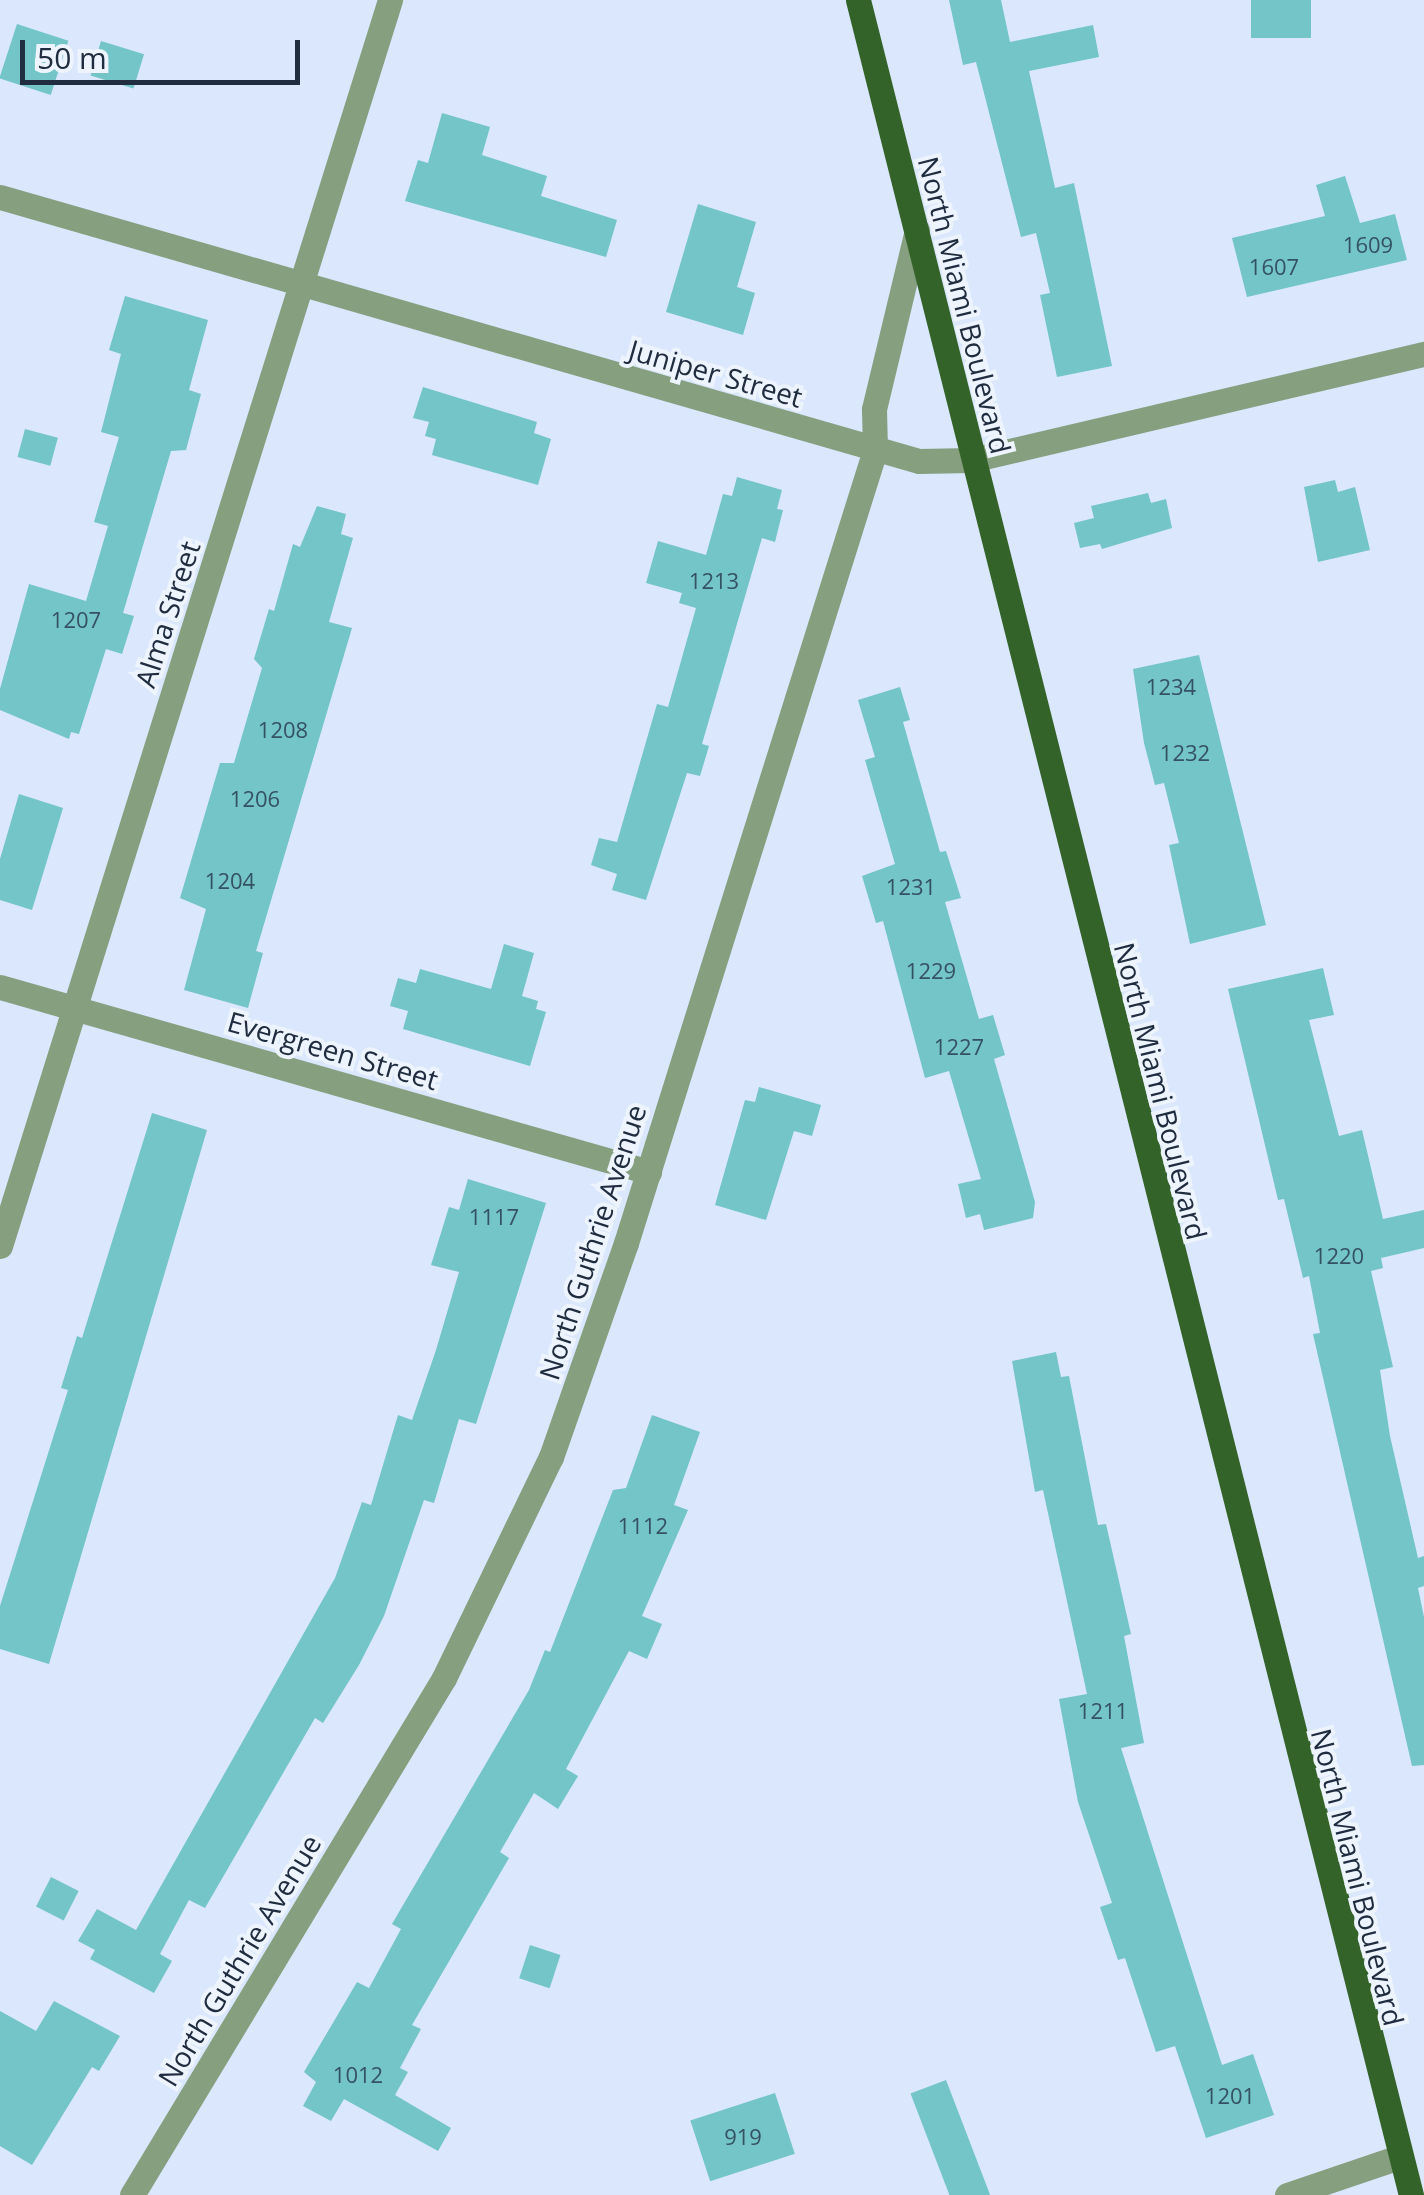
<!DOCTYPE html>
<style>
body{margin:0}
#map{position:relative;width:1424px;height:2195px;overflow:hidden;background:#dae7fc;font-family:"Open Sans",sans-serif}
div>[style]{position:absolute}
.building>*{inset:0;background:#73c5c8;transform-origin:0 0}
.minor>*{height:25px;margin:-12.5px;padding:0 12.5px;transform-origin:12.5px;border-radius:12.5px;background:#859f7f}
.major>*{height:25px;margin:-12.5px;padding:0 12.5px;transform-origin:12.5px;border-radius:12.5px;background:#346329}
span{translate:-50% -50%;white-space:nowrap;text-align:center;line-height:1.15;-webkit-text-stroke:8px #edf4fe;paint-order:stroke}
.number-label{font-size:22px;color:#355262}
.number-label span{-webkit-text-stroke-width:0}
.street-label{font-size:28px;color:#202c40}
.scale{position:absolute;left:20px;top:40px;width:280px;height:45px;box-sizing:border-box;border:5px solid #202c40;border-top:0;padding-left:12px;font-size:30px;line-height:35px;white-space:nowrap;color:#202c40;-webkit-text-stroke:8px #edf4fe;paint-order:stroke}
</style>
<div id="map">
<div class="building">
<i style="clip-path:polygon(949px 0,1001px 0,1010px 42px,1093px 25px,1099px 57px,1029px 71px,1055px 188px,1074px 183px,1112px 366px,1057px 377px,1040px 295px,1050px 293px,1036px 233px,1021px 237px,976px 62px,963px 65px)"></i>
<i style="left:1251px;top:0;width:60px;height:38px"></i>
<i style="left:17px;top:24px;width:54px;height:57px;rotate:18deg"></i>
<i style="left:101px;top:41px;width:45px;height:36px;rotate:17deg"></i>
<i style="clip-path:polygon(442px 113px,490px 127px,482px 155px,547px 176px,541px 196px,617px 220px,606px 257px,405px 201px,418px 160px,428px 163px)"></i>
<i style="clip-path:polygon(1345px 176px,1360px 223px,1395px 214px,1407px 260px,1247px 297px,1232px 238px,1325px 216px,1316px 185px)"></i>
<i style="clip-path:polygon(698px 204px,756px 222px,737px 287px,755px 293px,743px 335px,666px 312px)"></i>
<i style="clip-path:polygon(125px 296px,208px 320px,189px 390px,201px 394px,186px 450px,171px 451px,123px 613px,134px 616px,122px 654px,106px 649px,79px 734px,71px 732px,69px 739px,0 710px,0 689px,29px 584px,86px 601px,108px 526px,94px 522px,119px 437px,101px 432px,121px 354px,109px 350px)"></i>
<i style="clip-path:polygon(423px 387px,537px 422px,534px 433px,551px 439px,538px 485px,432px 455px,436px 439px,425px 436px,429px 422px,413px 418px)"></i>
<i style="left:25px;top:429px;width:34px;height:29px;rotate:15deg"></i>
<i style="clip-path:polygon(737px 477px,782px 490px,777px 509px,783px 510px,775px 542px,762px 538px,702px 744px,709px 746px,700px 776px,687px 773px,646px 900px,612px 890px,617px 874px,591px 865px,599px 838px,617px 842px,657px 704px,668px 707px,696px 608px,679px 603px,682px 593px,646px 583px,658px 541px,706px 555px,723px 494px,732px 496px)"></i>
<i style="clip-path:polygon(1335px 480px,1338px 492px,1355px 487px,1370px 550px,1318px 562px,1304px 487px)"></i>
<i style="clip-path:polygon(1148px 493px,1151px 503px,1166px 499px,1172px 528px,1102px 549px,1100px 544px,1080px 548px,1074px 523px,1094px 518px,1091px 506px)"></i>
<i style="clip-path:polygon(317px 506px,346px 514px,341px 534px,353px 538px,329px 622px,352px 628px,256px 951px,263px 953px,248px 1008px,184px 990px,206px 909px,180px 898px,220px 763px,234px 763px,262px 668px,254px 659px,269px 609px,274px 611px,293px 544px,300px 547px)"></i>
<i style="clip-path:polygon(1199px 655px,1266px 925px,1190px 944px,1169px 845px,1179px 843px,1164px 783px,1155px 785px,1144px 743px,1133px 669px)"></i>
<i style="clip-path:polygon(900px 687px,910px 720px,903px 722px,940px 852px,946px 851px,961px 898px,945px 902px,979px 1019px,993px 1015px,1005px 1055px,994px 1059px,1035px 1202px,1033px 1218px,984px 1230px,980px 1214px,966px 1218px,958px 1184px,981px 1179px,949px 1071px,925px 1078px,883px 921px,876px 923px,862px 876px,895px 864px,865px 760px,875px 757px,858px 700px)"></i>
<i style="clip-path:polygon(19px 794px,63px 808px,32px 910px,0 900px,0 859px)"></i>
<i style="clip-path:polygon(504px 944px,534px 953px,522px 996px,538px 1001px,536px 1009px,546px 1012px,530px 1066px,403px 1029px,408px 1011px,390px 1006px,398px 978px,416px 983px,420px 969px,491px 989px)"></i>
<i style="clip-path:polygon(1323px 968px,1334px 1015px,1309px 1020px,1339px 1136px,1362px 1130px,1383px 1219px,1424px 1210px,1424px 1248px,1381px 1258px,1383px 1268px,1371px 1271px,1393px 1367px,1380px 1370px,1390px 1436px,1418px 1558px,1424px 1556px,1424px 1586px,1418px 1588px,1424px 1617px,1424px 1765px,1412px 1766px,1313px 1334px,1320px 1333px,1309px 1276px,1303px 1278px,1284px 1199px,1278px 1200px,1228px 989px)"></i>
<i style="clip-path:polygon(759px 1087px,821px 1105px,812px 1136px,794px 1131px,766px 1220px,715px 1205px,745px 1100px,755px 1102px)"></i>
<i style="clip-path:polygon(152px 1113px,207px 1130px,49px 1664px,0 1649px,0 1606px,68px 1390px,61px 1388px,77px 1336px,82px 1338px)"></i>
<i style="clip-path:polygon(468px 1179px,546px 1203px,476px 1424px,459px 1419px,434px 1503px,424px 1500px,384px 1616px,359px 1665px,323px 1723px,315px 1718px,205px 1908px,189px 1900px,160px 1954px,172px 1961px,154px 1993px,90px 1959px,95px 1950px,78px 1941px,97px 1909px,136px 1930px,335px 1578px,362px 1502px,371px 1505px,398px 1415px,412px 1420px,436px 1350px,459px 1272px,431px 1265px,449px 1207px,459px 1210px)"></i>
<i style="clip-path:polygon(1056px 1352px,1061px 1377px,1069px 1376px,1098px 1525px,1106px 1524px,1131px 1634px,1124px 1636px,1144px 1743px,1121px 1748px,1222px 2065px,1253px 2054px,1274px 2115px,1206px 2138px,1175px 2046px,1156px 2052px,1125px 1958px,1118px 1960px,1100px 1907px,1112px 1903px,1078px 1802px,1059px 1699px,1087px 1694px,1043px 1490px,1035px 1492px,1012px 1361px)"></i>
<i style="clip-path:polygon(652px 1415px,700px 1432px,674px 1505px,688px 1510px,642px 1616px,662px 1624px,647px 1659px,629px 1651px,566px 1769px,578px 1776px,558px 1809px,534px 1793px,500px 1852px,509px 1858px,412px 2025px,421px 2029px,400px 2068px,408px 2072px,395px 2095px,451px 2128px,438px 2151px,344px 2099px,331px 2121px,303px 2106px,316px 2082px,304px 2072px,357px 1982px,369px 1988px,401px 1929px,392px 1924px,529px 1690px,545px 1650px,550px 1652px,613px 1490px,626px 1488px)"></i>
<i style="left:51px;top:1877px;width:31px;height:33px;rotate:27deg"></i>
<i style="left:530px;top:1945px;width:32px;height:35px;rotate:18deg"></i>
<i style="clip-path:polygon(54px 2001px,120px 2036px,99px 2071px,92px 2067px,32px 2165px,0 2146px,0 2011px,36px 2031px)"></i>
<i style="left:946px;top:2080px;width:123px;height:38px;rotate:69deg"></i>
<i style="left:775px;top:2093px;width:64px;height:89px;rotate:72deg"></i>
</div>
<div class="minor">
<i style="left:0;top:197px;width:956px;rotate:16.03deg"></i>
<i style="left:919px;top:461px;width:52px;rotate:-1.1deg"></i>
<i style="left:971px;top:460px;width:465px;rotate:-13.2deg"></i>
<i style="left:0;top:987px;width:675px;rotate:15.91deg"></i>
<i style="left:0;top:1246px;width:1306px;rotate:-72.62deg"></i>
<i style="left:132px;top:2195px;width:604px;rotate:-58.89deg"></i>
<i style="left:444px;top:1678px;width:246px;rotate:-64.2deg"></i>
<i style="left:551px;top:1457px;width:227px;rotate:-70.7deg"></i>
<i style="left:626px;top:1243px;width:831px;rotate:-72.57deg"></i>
<i style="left:875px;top:450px;width:41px;rotate:-91.4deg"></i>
<i style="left:874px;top:409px;width:184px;rotate:-76.5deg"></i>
<i style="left:1287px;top:2195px;width:118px;rotate:-18.7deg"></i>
</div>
<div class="major">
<i style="left:858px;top:0;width:2264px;rotate:75.86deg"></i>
</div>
<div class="number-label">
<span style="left:1368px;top:245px">1609</span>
<span style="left:1274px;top:267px">1607</span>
<span style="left:714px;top:581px">1213</span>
<span style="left:76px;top:620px">1207</span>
<span style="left:1171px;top:687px">1234</span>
<span style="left:283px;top:730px">1208</span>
<span style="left:1185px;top:753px">1232</span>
<span style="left:255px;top:799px">1206</span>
<span style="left:230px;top:881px">1204</span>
<span style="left:911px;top:887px">1231</span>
<span style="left:931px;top:971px">1229</span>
<span style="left:959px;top:1047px">1227</span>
<span style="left:494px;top:1217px">1117</span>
<span style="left:1339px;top:1256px">1220</span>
<span style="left:643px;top:1526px">1112</span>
<span style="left:1103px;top:1711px">1211</span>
<span style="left:358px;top:2075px">1012</span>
<span style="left:1230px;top:2096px">1201</span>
<span style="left:743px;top:2137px">919</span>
</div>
<div class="street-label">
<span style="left:965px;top:305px;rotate:76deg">North Miami Boulevard</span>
<span style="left:716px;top:373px;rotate:16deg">Juniper Street</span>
<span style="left:167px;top:614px;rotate:-72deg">Alma Street</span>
<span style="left:333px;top:1050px;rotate:16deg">Evergreen Street</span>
<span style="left:1161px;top:1091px;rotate:76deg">North Miami Boulevard</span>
<span style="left:592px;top:1242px;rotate:-72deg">North Guthrie Avenue</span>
<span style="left:1358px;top:1877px;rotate:76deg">North Miami Boulevard</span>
<span style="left:239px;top:1960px;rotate:-59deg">North Guthrie Avenue</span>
</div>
<div class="scale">50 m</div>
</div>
